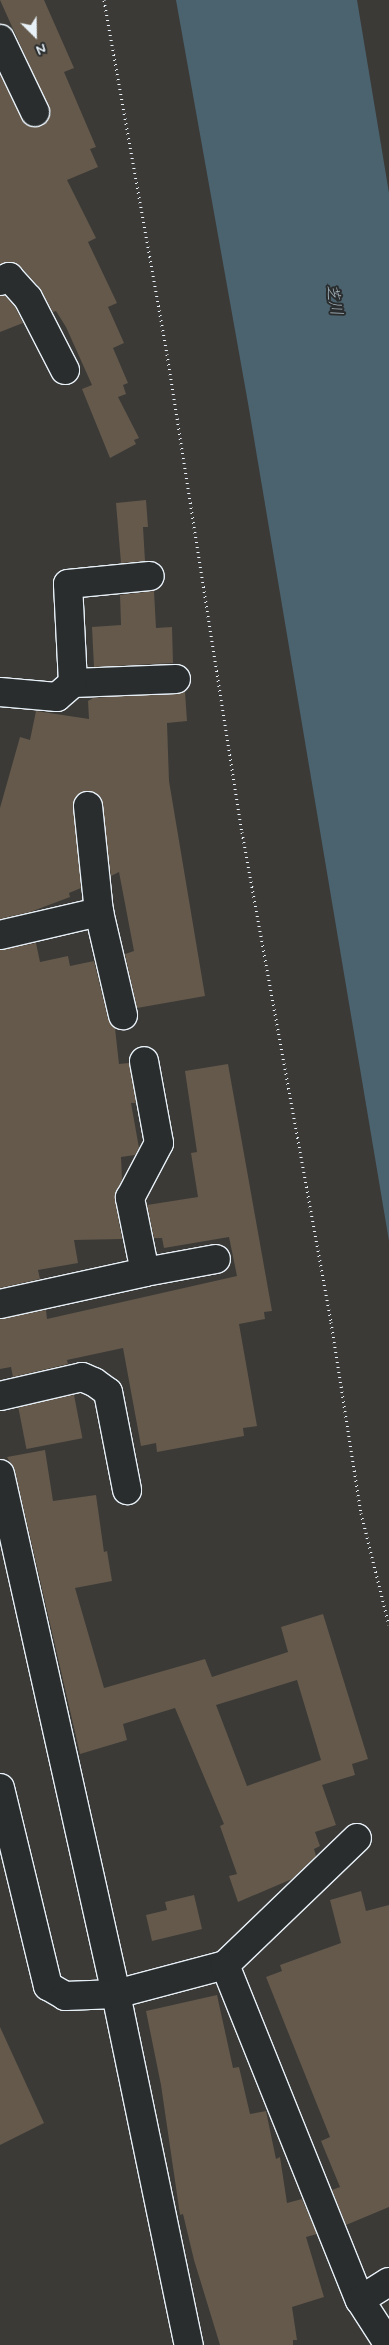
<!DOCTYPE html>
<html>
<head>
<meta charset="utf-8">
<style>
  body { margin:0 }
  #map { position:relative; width:389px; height:2345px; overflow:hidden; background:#3b3a37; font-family:Mynerve,"Klee One",sans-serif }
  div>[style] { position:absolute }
  .water>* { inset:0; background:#4b636f }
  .building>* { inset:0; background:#64594b; transform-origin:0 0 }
  .path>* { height:3px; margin-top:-1.5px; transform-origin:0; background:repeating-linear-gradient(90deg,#e8f1f8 0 1px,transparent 0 5px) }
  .roads { filter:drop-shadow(1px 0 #e8f1f8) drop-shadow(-1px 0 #e8f1f8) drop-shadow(0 1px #e8f1f8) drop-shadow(0 -1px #e8f1f8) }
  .minor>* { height:28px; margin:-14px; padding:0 14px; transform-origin:14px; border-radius:14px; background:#2a2d2e }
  span { translate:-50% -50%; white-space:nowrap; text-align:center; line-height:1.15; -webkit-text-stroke:4px #2a2d2e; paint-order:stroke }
  .water-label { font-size:16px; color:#a9b8c1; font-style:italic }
  .north { position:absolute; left:10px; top:10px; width:50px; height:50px; -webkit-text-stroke:4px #2a2d2e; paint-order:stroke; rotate:157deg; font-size:14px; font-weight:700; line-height:20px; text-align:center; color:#e8f1f8 }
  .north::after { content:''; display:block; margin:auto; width:18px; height:22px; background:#e8f1f8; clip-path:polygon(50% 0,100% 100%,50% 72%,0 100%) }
</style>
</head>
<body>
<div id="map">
  <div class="water">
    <i style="clip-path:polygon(176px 0,357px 0,389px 193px,389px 1241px,248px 403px)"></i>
  </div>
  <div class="building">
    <i style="clip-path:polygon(0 0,44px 0,74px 68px,64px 72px,96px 147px,90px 149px,98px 167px,67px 180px,96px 238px,88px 242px,117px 303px,108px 307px,124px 343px,113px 348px,128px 383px,123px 385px,126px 394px,118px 397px,139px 438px,134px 440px,136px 444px,110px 458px,82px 389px,92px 385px,66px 327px,56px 311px,53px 312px,40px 288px,21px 267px,12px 262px,0 264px,0 75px,26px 125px,42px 126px,51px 113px)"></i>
    <i style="clip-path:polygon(0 296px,5px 296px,15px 307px,23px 323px,0 332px)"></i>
    <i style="clip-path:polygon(146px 500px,148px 527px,143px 527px,145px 561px,121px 563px,116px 503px)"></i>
    <i style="clip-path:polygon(154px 591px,156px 628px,172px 627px,173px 663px,94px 667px,92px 627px,121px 625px,120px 595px)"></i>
    <i style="clip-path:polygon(185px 692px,187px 721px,167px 723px,169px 781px,205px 996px,137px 1008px,125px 954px,134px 951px,119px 872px,111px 876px,101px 797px,86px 791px,74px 800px,81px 888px,69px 893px,70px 897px,30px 912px,0 919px,0 808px,20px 737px,30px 740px,36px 711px,89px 719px,88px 701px,93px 698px)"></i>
    <i style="clip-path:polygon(36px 943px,40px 962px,68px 956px,70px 966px,94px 961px,108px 1019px,115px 1028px,119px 1064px,129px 1063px,136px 1103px,131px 1103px,139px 1148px,135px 1155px,121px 1157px,122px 1179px,115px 1200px,122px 1239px,74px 1240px,78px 1263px,38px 1270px,40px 1279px,0 1288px,0 950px)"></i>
    <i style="clip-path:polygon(228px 1064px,272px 1311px,264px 1312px,265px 1319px,239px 1324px,257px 1426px,243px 1428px,244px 1436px,157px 1452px,156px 1443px,141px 1446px,123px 1348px,67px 1360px,68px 1364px,13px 1377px,11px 1367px,0 1369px,0 1319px,46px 1310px,47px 1319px,237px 1276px,229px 1237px,164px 1248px,162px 1238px,154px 1238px,147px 1205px,198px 1197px,191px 1153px,197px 1152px,185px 1071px)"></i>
    <i style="left:74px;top:1395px;width:44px;height:57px;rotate:79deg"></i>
    <i style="clip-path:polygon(evenodd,45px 1450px,53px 1501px,96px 1495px,104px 1552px,107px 1551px,112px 1581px,75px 1588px,104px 1688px,205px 1659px,212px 1677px,288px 1652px,281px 1627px,323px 1614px,368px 1759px,352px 1764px,355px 1775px,322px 1785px,336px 1825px,315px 1832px,320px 1846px,314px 1849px,316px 1856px,292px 1879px,238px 1902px,229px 1876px,237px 1874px,220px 1826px,224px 1824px,175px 1708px,123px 1724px,127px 1740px,80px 1754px,15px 1471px,7px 1457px,45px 1450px,297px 1680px,321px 1760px,247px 1786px,216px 1705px,297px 1680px)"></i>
    <i style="clip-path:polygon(361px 1891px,366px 1911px,389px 1905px,389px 2207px,346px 2225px,332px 2190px,340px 2187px,321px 2141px,330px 2137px,266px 1977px,282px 1971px,280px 1965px,341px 1943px,330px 1900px)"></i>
    <i style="clip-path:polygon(194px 1895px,202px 1929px,152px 1941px,146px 1915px,167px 1910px,165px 1902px)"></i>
    <i style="clip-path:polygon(217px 1995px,233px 2068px,239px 2067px,250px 2114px,266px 2111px,276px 2159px,280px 2157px,287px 2203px,302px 2199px,317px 2234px,306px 2237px,324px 2297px,292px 2307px,297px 2340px,293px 2340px,293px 2345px,220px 2345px,194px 2260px,183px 2214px,180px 2215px,161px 2085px,146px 2011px)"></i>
    <i style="clip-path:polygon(0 2027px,44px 2123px,0 2145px)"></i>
  </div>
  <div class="path">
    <i style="left:104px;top:0;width:360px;rotate:79.9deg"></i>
    <i style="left:167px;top:354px;width:484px;rotate:81.1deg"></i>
    <i style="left:242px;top:832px;width:498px;rotate:79.7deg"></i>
    <i style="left:331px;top:1322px;width:193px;rotate:81.1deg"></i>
    <i style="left:361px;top:1513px;width:115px;rotate:76deg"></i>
  </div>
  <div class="roads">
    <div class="minor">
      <i style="left:0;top:39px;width:81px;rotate:64.4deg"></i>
      <i style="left:0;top:281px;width:10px;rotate:-24deg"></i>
      <i style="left:9px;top:277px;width:28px;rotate:48deg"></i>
      <i style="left:28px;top:298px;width:81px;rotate:62.8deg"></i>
      <i style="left:73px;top:683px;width:103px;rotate:-2.2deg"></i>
      <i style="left:0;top:692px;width:57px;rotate:5deg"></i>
      <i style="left:57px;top:697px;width:21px;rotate:-41deg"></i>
      <i style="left:73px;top:683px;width:99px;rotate:-92.9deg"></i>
      <i style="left:68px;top:584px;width:82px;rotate:-5.6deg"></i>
      <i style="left:88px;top:806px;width:107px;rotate:84.1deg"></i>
      <i style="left:0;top:935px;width:102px;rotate:-13.1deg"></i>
      <i style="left:99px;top:912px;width:106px;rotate:76.9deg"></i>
      <i style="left:145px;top:1272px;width:72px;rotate:-10.4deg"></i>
      <i style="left:0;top:1304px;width:148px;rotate:-12.4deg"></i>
      <i style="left:145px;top:1272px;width:76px;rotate:-101.5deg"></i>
      <i style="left:130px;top:1198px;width:62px;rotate:-62.2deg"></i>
      <i style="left:159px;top:1143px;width:83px;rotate:-100.4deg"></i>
      <i style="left:0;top:1396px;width:84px;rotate:-13deg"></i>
      <i style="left:82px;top:1377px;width:13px;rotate:23deg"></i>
      <i style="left:94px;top:1382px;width:17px;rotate:36deg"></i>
      <i style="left:108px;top:1392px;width:100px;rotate:79deg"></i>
      <i style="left:0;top:1474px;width:533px;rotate:77.42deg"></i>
      <i style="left:116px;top:1994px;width:359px;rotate:78.3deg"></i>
      <i style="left:0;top:1788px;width:204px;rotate:76.4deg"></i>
      <i style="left:48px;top:1986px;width:20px;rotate:30deg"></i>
      <i style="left:65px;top:1996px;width:51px;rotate:-2.2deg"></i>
      <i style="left:116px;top:1994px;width:113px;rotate:-14.9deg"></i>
      <i style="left:225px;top:1965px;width:183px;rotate:-43.9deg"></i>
      <i style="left:225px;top:1965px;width:361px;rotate:68.1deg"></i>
      <i style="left:360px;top:2300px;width:54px;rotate:57.2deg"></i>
      <i style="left:360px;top:2300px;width:34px;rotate:-32deg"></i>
    </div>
  </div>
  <div class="water-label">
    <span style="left:333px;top:300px;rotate:79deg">芝川</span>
  </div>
  <div class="north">N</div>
</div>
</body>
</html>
